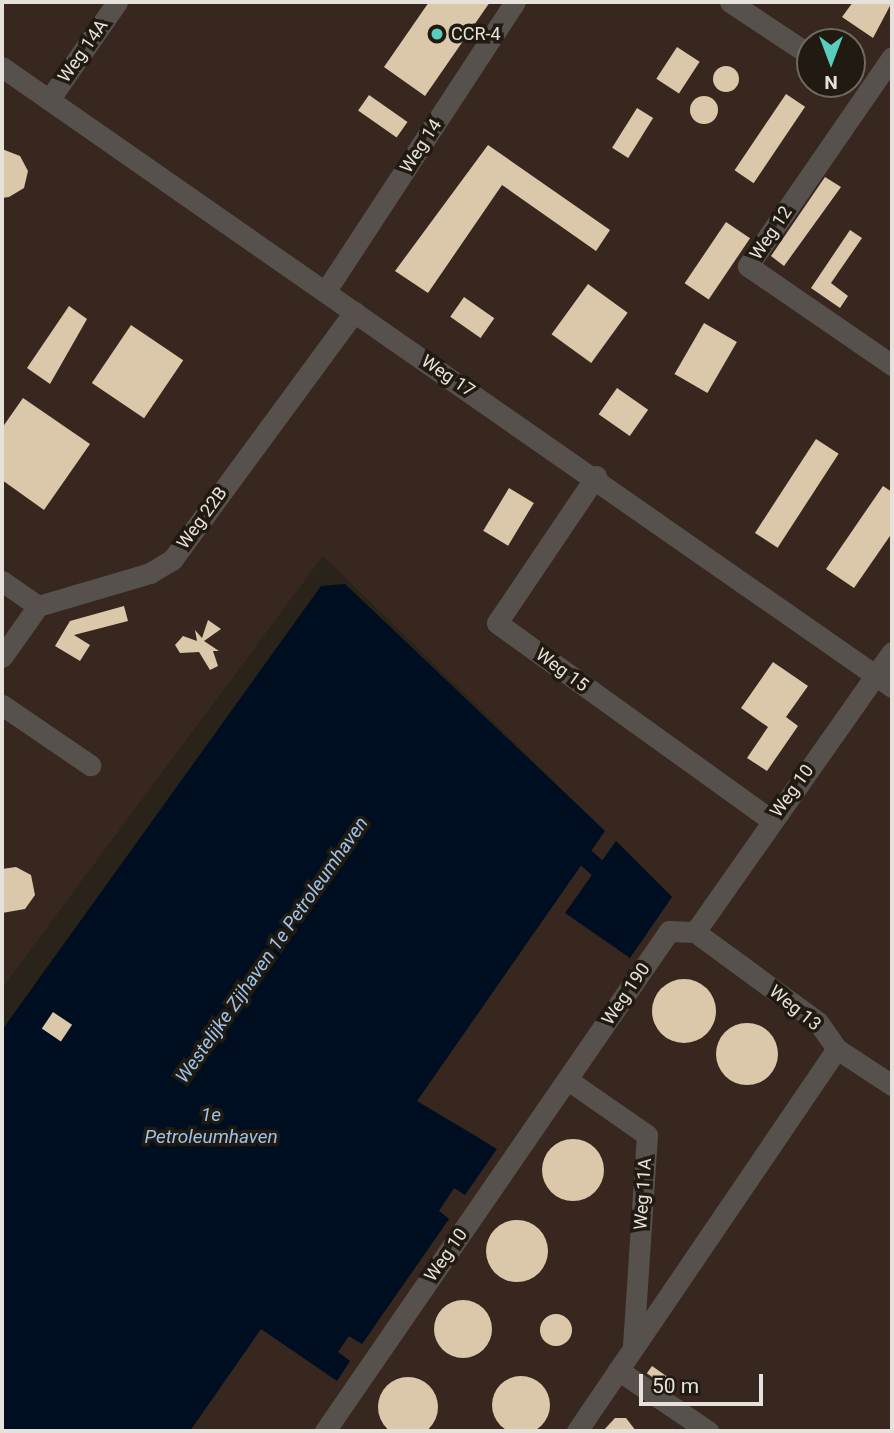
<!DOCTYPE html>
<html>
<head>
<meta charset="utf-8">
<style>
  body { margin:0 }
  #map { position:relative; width:894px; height:1433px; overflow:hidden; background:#292319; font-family:Roboto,sans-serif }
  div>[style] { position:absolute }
  .industrial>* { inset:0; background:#38271f }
  .water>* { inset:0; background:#000e21 }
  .canal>* { height:18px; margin:-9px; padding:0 9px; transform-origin:9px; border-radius:9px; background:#000e21 }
  .building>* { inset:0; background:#dbc8aa; transform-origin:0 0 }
  .round { border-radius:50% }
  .minor>* { height:21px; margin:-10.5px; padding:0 10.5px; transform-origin:10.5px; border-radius:10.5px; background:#57514e }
  .dots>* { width:19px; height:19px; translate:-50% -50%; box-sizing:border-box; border:4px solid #201a10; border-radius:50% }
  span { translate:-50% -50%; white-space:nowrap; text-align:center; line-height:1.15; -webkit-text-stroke:7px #201a10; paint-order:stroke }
  .poi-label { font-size:18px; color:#e6e2db }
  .left { translate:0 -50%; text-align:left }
  .street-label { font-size:18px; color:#e6e2db }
  .water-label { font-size:19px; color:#9bc3ef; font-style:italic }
  .frame { position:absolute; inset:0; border:4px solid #e6e2db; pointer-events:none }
  .north { position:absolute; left:796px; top:28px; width:70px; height:70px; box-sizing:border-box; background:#201a10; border:2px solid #6f6a61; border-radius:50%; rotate:180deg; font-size:19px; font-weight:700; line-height:28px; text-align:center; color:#e6e2db }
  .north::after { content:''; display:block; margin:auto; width:24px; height:32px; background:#59cebe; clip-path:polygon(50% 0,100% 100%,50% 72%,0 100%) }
  .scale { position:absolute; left:639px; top:1374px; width:124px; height:32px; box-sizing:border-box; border:4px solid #e6e2db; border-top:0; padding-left:9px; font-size:21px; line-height:24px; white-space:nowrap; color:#e6e2db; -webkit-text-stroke:5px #201a10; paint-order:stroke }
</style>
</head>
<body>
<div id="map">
  <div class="industrial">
    <i style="clip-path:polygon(evenodd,2px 2px,892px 2px,892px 1431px,190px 1431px,261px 1328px,337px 1381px,350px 1361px,337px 1352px,349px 1336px,362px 1344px,449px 1219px,438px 1211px,455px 1188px,465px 1195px,480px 1138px,417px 1101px,605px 831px,323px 556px,2px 988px,2px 2px,810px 42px,852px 42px,852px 84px,810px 84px,810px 42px)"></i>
  </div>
  <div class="water">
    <i style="clip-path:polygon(345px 584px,605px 831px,417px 1101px,497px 1149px,465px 1195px,454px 1188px,439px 1211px,449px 1219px,362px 1344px,349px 1336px,338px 1352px,350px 1361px,337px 1381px,261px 1329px,190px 1431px,2px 1431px,2px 1030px,321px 586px)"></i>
    <i style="clip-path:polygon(616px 841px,672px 897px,630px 958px,565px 913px)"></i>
  </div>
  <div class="canal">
    <i style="left:567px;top:853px;width:10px;rotate:-24deg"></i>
    <i style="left:576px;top:849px;width:50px;rotate:41.7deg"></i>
  </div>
  <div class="building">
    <i style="clip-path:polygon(429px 2px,490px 2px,425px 96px,384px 67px)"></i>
    <i style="clip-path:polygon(853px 2px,892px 2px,873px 38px,842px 17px)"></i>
    <i style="left:677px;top:47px;width:27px;height:38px;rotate:33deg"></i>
    <i class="round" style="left:713px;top:66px;width:26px;height:26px"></i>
    <i style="left:786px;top:94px;width:23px;height:92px;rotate:34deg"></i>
    <i style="left:369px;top:95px;width:47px;height:19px;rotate:35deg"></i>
    <i class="round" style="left:690px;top:96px;width:28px;height:28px"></i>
    <i style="left:637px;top:108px;width:19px;height:47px;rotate:32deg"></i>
    <i style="clip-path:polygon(488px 145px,610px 230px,596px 251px,502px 185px,428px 293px,395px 271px)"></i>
    <i style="clip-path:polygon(2px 149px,20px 156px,28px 171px,24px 188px,9px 197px,2px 198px)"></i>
    <i style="clip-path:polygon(825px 177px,841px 187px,784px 266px,771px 256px)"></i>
    <i style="left:726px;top:222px;width:29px;height:74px;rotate:34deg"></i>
    <i style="clip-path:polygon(850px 230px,862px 238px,831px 283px,848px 296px,840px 308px,811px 288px)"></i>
    <i style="left:588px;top:284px;width:49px;height:62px;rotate:36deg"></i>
    <i style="left:464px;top:297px;width:37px;height:24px;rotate:35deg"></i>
    <i style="clip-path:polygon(69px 306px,87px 319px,50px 384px,27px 368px)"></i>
    <i style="left:704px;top:323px;width:38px;height:59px;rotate:30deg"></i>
    <i style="left:131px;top:325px;width:63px;height:70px;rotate:34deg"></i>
    <i style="left:617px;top:388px;width:38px;height:32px;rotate:35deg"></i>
    <i style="clip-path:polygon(23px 398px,90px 444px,44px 510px,2px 480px,2px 428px)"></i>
    <i style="left:816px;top:439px;width:27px;height:112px;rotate:33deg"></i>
    <i style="clip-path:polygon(883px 486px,892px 492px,892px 533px,854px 588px,826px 569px)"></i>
    <i style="left:509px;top:488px;width:29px;height:50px;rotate:31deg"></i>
    <i style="clip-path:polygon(124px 606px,128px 621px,74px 635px,90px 645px,80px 661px,55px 646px,70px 621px)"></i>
    <i style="clip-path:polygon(208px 620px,221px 629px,204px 641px,219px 651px,213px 651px,218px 666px,210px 670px,199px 652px,180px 653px,175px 645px,183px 636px,197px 641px,195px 630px,202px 638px)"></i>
    <i style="clip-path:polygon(773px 662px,808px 686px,786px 717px,798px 726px,767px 771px,747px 758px,768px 727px,741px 708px)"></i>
    <i style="clip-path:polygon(16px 867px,31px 875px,35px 895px,25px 909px,2px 913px,2px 869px)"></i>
    <i class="round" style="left:652px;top:979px;width:64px;height:64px"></i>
    <i style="left:53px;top:1012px;width:23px;height:20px;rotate:34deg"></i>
    <i class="round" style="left:716px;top:1023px;width:62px;height:62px"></i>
    <i class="round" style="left:542px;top:1139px;width:62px;height:62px"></i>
    <i class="round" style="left:486px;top:1220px;width:62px;height:62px"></i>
    <i class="round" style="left:434px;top:1300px;width:58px;height:58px"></i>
    <i class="round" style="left:540px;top:1314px;width:32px;height:32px"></i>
    <i style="left:652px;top:1366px;width:28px;height:9px;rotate:35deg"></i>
    <i class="round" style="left:492px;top:1376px;width:58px;height:58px"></i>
    <i class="round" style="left:378px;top:1377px;width:60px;height:60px"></i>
    <i style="clip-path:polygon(615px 1418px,626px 1418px,636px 1431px,603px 1431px)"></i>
  </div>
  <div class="minor">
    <i style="left:730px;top:2px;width:96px;rotate:33.5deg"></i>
    <i style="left:892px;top:57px;width:254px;rotate:124.6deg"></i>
    <i style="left:748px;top:266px;width:175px;rotate:34.5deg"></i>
    <i style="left:2px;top:67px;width:1085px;rotate:34.86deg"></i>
    <i style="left:49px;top:100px;width:119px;rotate:-55.2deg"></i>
    <i style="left:327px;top:289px;width:343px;rotate:-56.8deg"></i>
    <i style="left:596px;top:476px;width:177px;rotate:124deg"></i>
    <i style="left:497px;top:623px;width:337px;rotate:35.7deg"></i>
    <i style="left:2px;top:581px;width:44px;rotate:34.8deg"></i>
    <i style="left:2px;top:657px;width:62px;rotate:-54.8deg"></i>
    <i style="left:38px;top:606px;width:117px;rotate:-16.4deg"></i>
    <i style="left:150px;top:573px;width:26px;rotate:-31deg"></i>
    <i style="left:172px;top:560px;width:308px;rotate:-53.7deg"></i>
    <i style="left:2px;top:705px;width:107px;rotate:34.3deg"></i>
    <i style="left:695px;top:932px;width:342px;rotate:-54.9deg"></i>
    <i style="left:695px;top:932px;width:152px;rotate:36.2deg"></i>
    <i style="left:818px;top:1022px;width:33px;rotate:55deg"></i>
    <i style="left:837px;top:1049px;width:66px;rotate:33.2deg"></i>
    <i style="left:568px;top:1080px;width:96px;rotate:34.8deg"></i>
    <i style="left:647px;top:1135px;width:212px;rotate:93.8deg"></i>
    <i style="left:618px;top:1370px;width:109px;rotate:34.1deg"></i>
    <i style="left:325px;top:1431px;width:607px;rotate:-55.47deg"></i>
    <i style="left:669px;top:931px;width:26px;rotate:2deg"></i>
    <i style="left:577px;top:1431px;width:462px;rotate:-55.8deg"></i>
  </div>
  <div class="dots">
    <i style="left:437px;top:34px;background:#59cebe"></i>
  </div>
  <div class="poi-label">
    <span class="left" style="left:451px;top:34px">CCR-4</span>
  </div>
  <div class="street-label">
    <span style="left:83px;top:51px;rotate:-55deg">Weg 14A</span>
    <span style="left:421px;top:146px;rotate:-57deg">Weg 14</span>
    <span style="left:771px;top:233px;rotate:-56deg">Weg 12</span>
    <span style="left:448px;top:376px;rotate:34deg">Weg 17</span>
    <span style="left:202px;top:518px;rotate:-54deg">Weg 22B</span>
    <span style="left:562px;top:670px;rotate:36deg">Weg 15</span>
    <span style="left:792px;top:791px;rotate:-54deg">Weg 10</span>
    <span style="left:626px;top:994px;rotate:-56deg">Weg 190</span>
    <span style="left:795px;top:1008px;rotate:39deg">Weg 13</span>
    <span style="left:643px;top:1194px;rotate:-86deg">Weg 11A</span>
    <span style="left:446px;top:1255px;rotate:-55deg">Weg 10</span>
  </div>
  <div class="water-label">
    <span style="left:272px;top:950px;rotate:-55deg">Westelijke Zijhaven 1e Petroleumhaven</span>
    <span style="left:211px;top:1126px">1e<br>Petroleumhaven</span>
  </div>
  <div class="frame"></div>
  <div class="north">N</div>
  <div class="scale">50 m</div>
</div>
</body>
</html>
